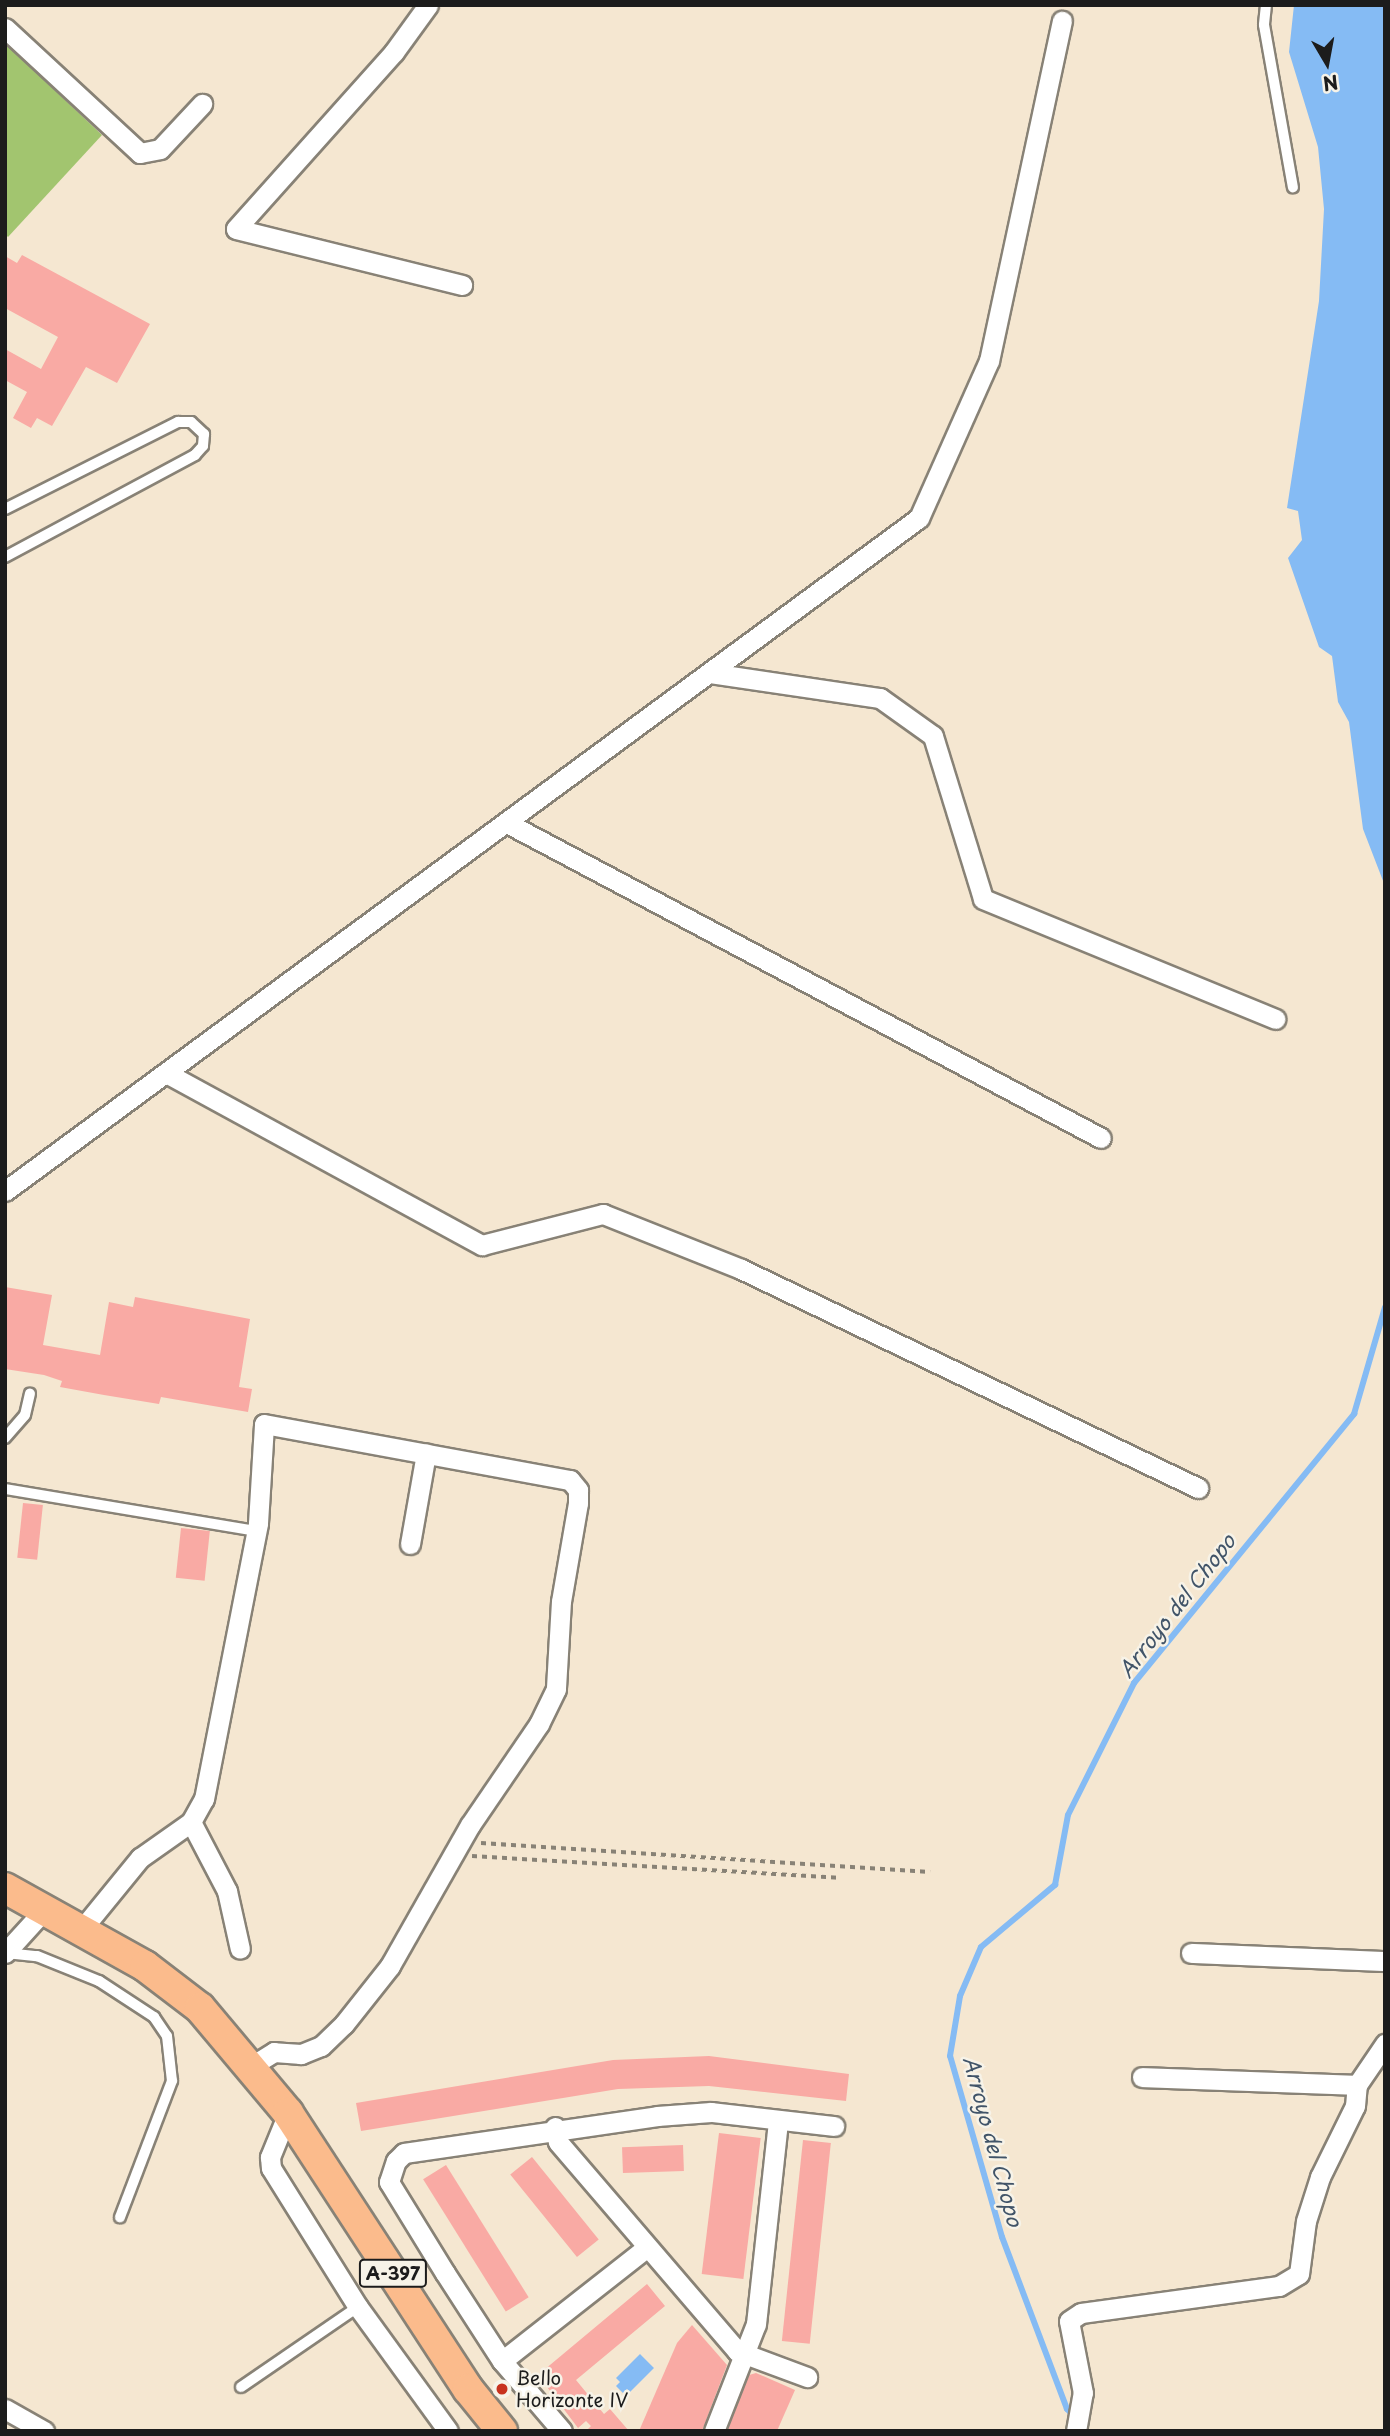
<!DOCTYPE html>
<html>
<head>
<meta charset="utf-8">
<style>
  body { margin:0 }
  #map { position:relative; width:1390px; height:2436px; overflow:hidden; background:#f5e7d1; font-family:"Playpen Sans",sans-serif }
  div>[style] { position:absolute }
  .green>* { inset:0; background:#a2c56f }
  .water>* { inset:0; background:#85bbf4 }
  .stream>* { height:6px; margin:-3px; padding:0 3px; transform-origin:3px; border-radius:3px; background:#85bbf4 }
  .building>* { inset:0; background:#f9aaa4; transform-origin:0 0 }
  .path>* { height:3.5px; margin-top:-1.75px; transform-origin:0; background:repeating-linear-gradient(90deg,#888276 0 5px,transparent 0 10px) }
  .roads { filter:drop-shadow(2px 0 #888276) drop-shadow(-2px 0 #888276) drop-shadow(0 2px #888276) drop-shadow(0 -2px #888276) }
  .lane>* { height:10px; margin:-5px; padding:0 5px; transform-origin:5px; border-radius:5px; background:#fff }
  .street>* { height:19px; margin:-9.5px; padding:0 9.5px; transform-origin:9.5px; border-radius:9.5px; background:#fff }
  .primary>* { height:30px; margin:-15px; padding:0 15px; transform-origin:15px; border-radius:15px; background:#fbbb8c }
  .dots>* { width:19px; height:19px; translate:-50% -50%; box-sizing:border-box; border:4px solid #f7f3e8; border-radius:50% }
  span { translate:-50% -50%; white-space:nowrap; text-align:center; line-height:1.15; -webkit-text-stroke:5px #f7f3e8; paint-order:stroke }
  .shield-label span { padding:2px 5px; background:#f7f3e8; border:2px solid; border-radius:5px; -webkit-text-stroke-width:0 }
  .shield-label { font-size:18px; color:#1c1c1c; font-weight:700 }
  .poi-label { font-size:19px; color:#1c1c1c }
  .left { translate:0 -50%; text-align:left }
  .water-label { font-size:21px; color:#415468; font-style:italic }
  .frame { position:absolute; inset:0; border:7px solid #1c1c1c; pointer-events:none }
  .north { position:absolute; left:1292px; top:28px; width:70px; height:70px; -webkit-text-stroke:5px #f7f3e8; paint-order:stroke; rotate:170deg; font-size:19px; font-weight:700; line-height:28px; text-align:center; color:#1c1c1c }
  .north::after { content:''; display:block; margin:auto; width:24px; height:32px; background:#1c1c1c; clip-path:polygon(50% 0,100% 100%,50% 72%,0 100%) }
</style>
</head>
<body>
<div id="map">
  <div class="green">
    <i style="clip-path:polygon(5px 43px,102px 135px,8px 237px,5px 234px)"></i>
  </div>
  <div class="water">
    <i style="clip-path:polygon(1294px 5px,1385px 5px,1385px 886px,1363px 829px,1349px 722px,1338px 702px,1332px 656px,1319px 647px,1288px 558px,1302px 540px,1298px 511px,1287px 508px,1319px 301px,1324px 209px,1318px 147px,1289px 52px)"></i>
    <i style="clip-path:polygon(640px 2354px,654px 2368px,630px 2392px,627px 2389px,623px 2393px,616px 2386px,620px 2382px,616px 2378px)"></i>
  </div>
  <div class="stream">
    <i style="left:1074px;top:2416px;width:10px;rotate:-135deg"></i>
    <i style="left:1067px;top:2409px;width:184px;rotate:-110.7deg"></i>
    <i style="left:1002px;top:2237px;width:188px;rotate:-106deg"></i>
    <i style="left:950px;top:2056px;width:61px;rotate:-80.5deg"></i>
    <i style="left:960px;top:1996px;width:53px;rotate:-66.8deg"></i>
    <i style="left:981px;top:1947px;width:97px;rotate:-40deg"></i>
    <i style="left:1055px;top:1885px;width:71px;rotate:-79.5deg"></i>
    <i style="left:1068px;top:1815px;width:148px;rotate:-63.4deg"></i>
    <i style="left:1134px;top:1683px;width:348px;rotate:-50.7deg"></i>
    <i style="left:1354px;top:1414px;width:111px;rotate:-73.8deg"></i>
  </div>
  <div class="building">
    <i style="clip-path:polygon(22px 255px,150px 324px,117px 383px,86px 367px,52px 426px,37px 418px,31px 428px,13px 418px,27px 392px,5px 380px,5px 349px,41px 369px,58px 337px,5px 308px,5px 256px,17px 263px)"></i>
    <i style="clip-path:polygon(5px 1287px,52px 1295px,43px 1345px,100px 1355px,109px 1302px,133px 1307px,135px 1297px,250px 1319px,239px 1387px,252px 1389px,248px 1412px,161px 1397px,159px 1404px,104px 1395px,60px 1387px,62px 1381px,44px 1375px,5px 1369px)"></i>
    <i style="left:23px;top:1503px;width:20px;height:55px;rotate:6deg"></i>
    <i style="left:181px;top:1528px;width:29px;height:50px;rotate:6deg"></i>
    <i style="clip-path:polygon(709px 2056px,849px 2074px,846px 2101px,709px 2086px,618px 2089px,361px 2131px,356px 2103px,613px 2060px)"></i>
    <i style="left:719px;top:2133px;width:42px;height:142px;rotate:7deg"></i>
    <i style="left:803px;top:2140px;width:28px;height:202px;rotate:6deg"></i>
    <i style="left:683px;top:2145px;width:26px;height:61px;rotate:88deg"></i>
    <i style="left:532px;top:2157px;width:106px;height:28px;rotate:51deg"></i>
    <i style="left:446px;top:2165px;width:156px;height:27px;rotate:58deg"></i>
    <i style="clip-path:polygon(647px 2284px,665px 2306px,576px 2380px,604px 2414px,610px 2409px,629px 2431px,586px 2431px,591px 2426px,586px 2421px,578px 2428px,538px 2375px)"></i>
    <i style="clip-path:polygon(692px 2325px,727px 2365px,702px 2431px,639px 2431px,677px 2343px)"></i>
    <i style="clip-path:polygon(756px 2373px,795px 2390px,777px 2431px,727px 2431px,749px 2375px)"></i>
  </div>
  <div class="path">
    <i style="left:481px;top:1843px;width:450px;rotate:3.7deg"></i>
    <i style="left:472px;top:1856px;width:367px;rotate:3.4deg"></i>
  </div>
  <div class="roads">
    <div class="lane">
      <i style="left:1266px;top:5px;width:20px;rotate:96deg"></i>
      <i style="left:1264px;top:25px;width:165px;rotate:79.9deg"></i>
      <i style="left:5px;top:509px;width:194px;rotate:-26.7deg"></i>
      <i style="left:178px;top:422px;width:13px"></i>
      <i style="left:191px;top:422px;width:18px;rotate:43deg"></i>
      <i style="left:204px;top:434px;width:12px;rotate:95deg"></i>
      <i style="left:203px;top:446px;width:12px;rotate:132deg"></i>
      <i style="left:195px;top:455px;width:216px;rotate:151.8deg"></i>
      <i style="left:5px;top:1438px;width:30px;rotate:-49deg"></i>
      <i style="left:25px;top:1415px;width:22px;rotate:-77deg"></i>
      <i style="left:5px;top:1489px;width:255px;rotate:9.5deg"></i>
      <i style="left:6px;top:1953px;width:31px;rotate:6deg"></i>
      <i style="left:37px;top:1956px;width:67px;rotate:22deg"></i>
      <i style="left:99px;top:1981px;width:66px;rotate:33.2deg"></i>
      <i style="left:154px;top:2017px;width:23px;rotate:56deg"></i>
      <i style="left:167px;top:2036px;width:45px;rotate:83.7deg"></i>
      <i style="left:172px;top:2081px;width:146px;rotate:110.9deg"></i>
      <i style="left:241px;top:2387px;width:142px;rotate:-34.4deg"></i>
    </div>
    <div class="street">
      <i style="left:428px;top:5px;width:58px;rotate:125.9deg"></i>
      <i style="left:394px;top:52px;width:237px;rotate:131.8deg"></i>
      <i style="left:236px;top:229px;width:233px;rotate:13.9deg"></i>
      <i style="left:5px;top:28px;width:184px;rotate:42.8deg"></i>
      <i style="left:140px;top:153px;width:20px;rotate:-11deg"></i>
      <i style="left:160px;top:149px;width:62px;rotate:-47deg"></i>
      <i style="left:710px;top:673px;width:172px;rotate:8.4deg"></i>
      <i style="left:880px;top:698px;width:65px;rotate:35.6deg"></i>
      <i style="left:933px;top:736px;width:170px;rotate:72.9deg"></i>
      <i style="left:983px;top:899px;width:316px;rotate:22.3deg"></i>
      <i style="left:507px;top:823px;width:672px;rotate:27.94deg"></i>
      <i style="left:166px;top:1073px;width:360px;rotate:28.6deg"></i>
      <i style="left:482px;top:1245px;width:125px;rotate:-14.4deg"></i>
      <i style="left:603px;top:1214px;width:149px;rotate:21.7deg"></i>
      <i style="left:741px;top:1269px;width:507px;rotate:25.6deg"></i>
      <i style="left:5px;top:1191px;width:1135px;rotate:-36.37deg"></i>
      <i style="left:919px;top:518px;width:172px;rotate:-66deg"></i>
      <i style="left:989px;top:361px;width:348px;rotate:-77.9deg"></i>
      <i style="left:410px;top:1544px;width:92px;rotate:-80deg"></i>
      <i style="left:191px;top:1822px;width:78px;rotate:62.4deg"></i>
      <i style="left:227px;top:1891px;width:59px;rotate:77.4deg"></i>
      <i style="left:82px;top:1929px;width:92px;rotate:-50.8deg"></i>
      <i style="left:140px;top:1858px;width:62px;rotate:-35.2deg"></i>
      <i style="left:191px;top:1822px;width:26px;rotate:-61deg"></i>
      <i style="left:204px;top:1799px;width:281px;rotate:-78.9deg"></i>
      <i style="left:258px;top:1523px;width:99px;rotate:-86.5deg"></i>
      <i style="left:264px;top:1424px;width:311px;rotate:10.4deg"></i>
      <i style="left:570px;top:1480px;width:13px;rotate:51deg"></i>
      <i style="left:578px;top:1490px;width:13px;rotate:90deg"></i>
      <i style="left:578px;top:1503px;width:99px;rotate:99.8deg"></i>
      <i style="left:561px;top:1601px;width:88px;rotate:93.3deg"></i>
      <i style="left:556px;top:1689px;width:39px;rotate:116deg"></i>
      <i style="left:539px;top:1724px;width:122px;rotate:124.3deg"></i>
      <i style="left:470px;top:1825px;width:162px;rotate:119.6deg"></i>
      <i style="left:390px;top:1966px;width:74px;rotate:128.4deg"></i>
      <i style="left:344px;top:2024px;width:32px;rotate:136deg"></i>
      <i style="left:321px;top:2046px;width:22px;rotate:158deg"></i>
      <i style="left:301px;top:2054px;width:27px;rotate:-176deg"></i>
      <i style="left:274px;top:2052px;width:26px;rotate:148deg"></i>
      <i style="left:5px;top:1953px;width:59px;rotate:-47.7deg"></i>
      <i style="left:1191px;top:1953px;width:194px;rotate:2.4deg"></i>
      <i style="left:1142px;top:2077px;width:215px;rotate:2.1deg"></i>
      <i style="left:288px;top:2113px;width:48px;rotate:112.2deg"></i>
      <i style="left:270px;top:2157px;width:11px;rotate:85deg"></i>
      <i style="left:271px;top:2168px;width:164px;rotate:58deg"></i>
      <i style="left:358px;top:2307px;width:153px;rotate:54deg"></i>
      <i style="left:555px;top:2127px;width:15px;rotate:79deg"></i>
      <i style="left:558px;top:2142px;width:275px;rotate:49.4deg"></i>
      <i style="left:737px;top:2351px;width:75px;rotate:20.4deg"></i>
      <i style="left:502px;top:2361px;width:183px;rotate:-38.1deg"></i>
      <i style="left:5px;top:2409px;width:45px;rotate:29.4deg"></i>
      <i style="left:562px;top:2431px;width:92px;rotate:-130.6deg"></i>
      <i style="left:502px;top:2361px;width:105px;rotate:-122.9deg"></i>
      <i style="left:445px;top:2273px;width:107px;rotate:-121.6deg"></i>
      <i style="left:389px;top:2182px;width:22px;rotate:-72deg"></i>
      <i style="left:396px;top:2161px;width:11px;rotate:-45deg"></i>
      <i style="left:404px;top:2153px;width:256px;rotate:-8.3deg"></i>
      <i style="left:657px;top:2116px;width:54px;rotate:-4.2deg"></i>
      <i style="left:711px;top:2112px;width:124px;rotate:6.5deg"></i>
      <i style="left:714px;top:2431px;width:115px;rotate:-68.6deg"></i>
      <i style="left:756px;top:2324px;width:205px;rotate:-83.8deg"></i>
      <i style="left:1076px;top:2431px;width:39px;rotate:-80deg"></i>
      <i style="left:1083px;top:2393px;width:73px;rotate:-101deg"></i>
      <i style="left:1069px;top:2321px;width:14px;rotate:-34deg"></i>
      <i style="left:1081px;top:2313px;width:200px;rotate:-7.8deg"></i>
      <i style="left:1279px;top:2286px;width:23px;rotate:-31deg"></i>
      <i style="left:1299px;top:2274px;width:53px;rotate:-82.5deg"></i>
      <i style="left:1306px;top:2221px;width:46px;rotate:-72.3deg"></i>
      <i style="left:1320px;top:2177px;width:79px;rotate:-63.8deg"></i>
      <i style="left:1355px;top:2106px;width:21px;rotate:-85deg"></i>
      <i style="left:1357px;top:2085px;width:50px;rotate:-55.7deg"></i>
    </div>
    <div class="primary">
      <i style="left:5px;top:1888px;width:160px;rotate:29.1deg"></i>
      <i style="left:145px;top:1966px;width:69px;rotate:37.4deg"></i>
      <i style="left:200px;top:2008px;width:137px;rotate:50deg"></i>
      <i style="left:288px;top:2113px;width:330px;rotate:56.9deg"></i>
      <i style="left:468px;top:2389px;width:54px;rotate:51deg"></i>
    </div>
  </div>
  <div class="dots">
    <i style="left:502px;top:2389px;background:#c8321e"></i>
  </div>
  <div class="shield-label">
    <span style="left:393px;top:2273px">A-397</span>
  </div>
  <div class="poi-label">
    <span class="left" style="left:516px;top:2389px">Bello<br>Horizonte IV</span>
  </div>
  <div class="water-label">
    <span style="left:1176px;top:1605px;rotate:-52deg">Arroyo del Chopo</span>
    <span style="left:994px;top:2141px;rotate:75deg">Arroyo del Chopo</span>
  </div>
  <div class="frame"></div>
  <div class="north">N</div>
</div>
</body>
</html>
